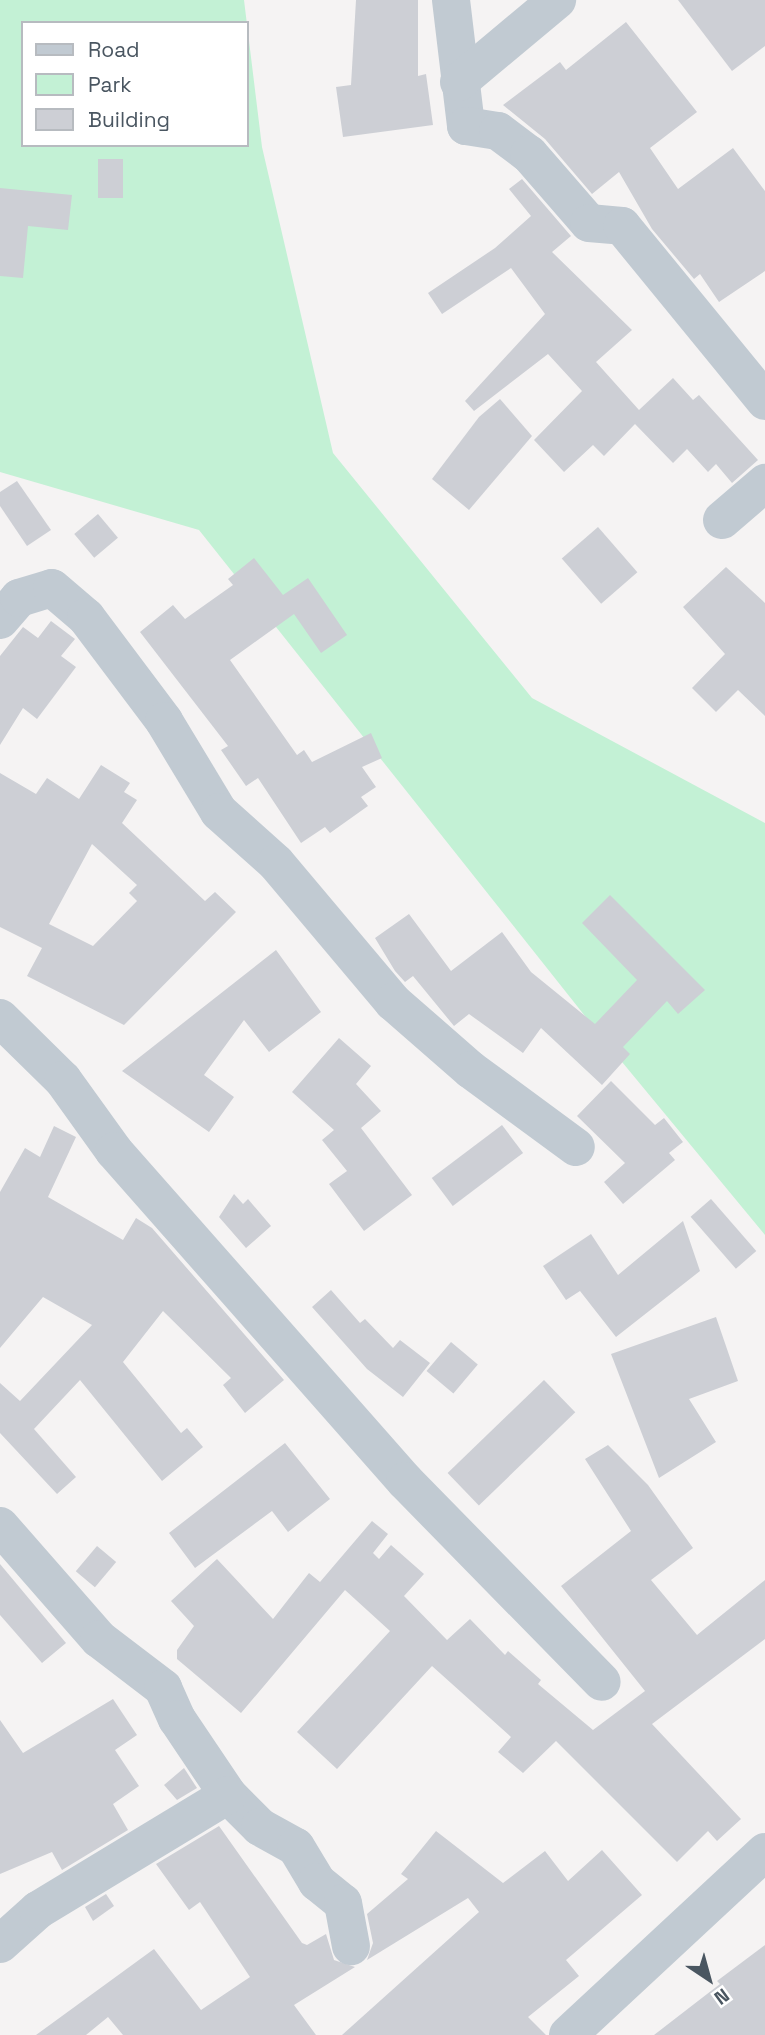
<!DOCTYPE html>
<html>
<head>
<meta charset="utf-8">
<style>
  body { margin:0 }
  #map { position:relative; width:765px; height:2035px; overflow:hidden; background:#f5f3f3; font-family:"Space Grotesk",sans-serif }
  div>[style] { position:absolute }
  .green>* { inset:0; background:#c3f1d5 }
  .building>* { inset:0; background:#cdcfd5; transform-origin:0 0 }
  .minor>* { height:38px; margin:-19px; padding:0 19px; transform-origin:19px; border-radius:19px; background:#c1cad2 }
  span { translate:-50% -50%; white-space:nowrap; text-align:center; line-height:1.15; -webkit-text-stroke:5px #fff; paint-order:stroke }
  .legend { position:absolute; left:21px; top:21px; width:228px; height:126px; box-sizing:border-box; background:#fff; border:2px solid #b7bbc0; margin:0; padding:9px 12px; list-style:none; font-size:21px; color:#4a5661 }
  .legend li { display:flex; align-items:center; gap:14px; height:35px }
  .legend b { width:35px; border:2px solid #b7bbc0 }
  .north { position:absolute; left:674px; top:1944px; width:70px; height:70px; -webkit-text-stroke:5px #fff; paint-order:stroke; rotate:144deg; font-size:19px; font-weight:700; line-height:28px; text-align:center; color:#4a5661 }
  .north::after { content:''; display:block; margin:auto; width:24px; height:32px; background:#4a5661; clip-path:polygon(50% 0,100% 100%,50% 72%,0 100%) }
</style>
</head>
<body>
<div id="map">
  <div class="green">
    <i style="clip-path:polygon(evenodd,0 0,244px 0,262px 147px,333px 453px,532px 698px,765px 823px,765px 1235px,608px 1045px,199px 530px,0 472px,0 0,23px 23px,247px 23px,247px 145px,23px 145px,23px 23px)"></i>
  </div>
  <div class="building">
    <i style="clip-path:polygon(356px 0,418px 0,418px 76px,426px 74px,433px 125px,343px 137px,336px 87px,351px 85px)"></i>
    <i style="clip-path:polygon(678px 0,765px 0,765px 46px,732px 71px)"></i>
    <i style="clip-path:polygon(626px 22px,697px 112px,650px 148px,678px 189px,733px 148px,765px 191px,765px 271px,719px 302px,700px 274px,694px 279px,652px 229px,619px 172px,592px 194px,545px 139px,503px 105px,560px 62px,566px 70px)"></i>
    <i style="left:98px;top:159px;width:25px;height:39px"></i>
    <i style="clip-path:polygon(522px 179px,571px 236px,552px 252px,632px 330px,596px 362px,639px 410px,673px 378px,693px 400px,699px 395px,758px 460px,732px 483px,716px 464px,708px 472px,687px 449px,673px 463px,635px 424px,604px 456px,593px 445px,564px 472px,534px 440px,582px 391px,548px 354px,474px 411px,465px 401px,545px 314px,511px 268px,442px 314px,428px 293px,495px 248px,531px 216px,509px 189px)"></i>
    <i style="clip-path:polygon(0 188px,72px 195px,68px 230px,28px 226px,23px 278px,0 276px)"></i>
    <i style="clip-path:polygon(500px 399px,532px 436px,469px 510px,432px 479px,479px 417px)"></i>
    <i style="clip-path:polygon(17px 481px,51px 530px,27px 546px,0 506px,0 492px)"></i>
    <i style="left:98px;top:514px;width:31px;height:31px;rotate:50deg"></i>
    <i style="left:598px;top:527px;width:60px;height:48px;rotate:49deg"></i>
    <i style="clip-path:polygon(254px 558px,283px 595px,308px 578px,347px 635px,321px 653px,294px 614px,230px 660px,297px 755px,304px 750px,312px 762px,371px 733px,382px 758px,362px 767px,376px 787px,361px 797px,368px 806px,330px 833px,325px 827px,301px 843px,258px 778px,246px 786px,221px 750px,228px 746px,140px 632px,173px 605px,185px 619px,233px 585px,228px 579px)"></i>
    <i style="clip-path:polygon(726px 567px,765px 603px,765px 716px,738px 690px,716px 712px,692px 688px,725px 654px,683px 607px)"></i>
    <i style="clip-path:polygon(51px 621px,75px 639px,61px 656px,76px 667px,37px 719px,23px 708px,0 745px,0 656px,23px 627px,38px 638px)"></i>
    <i style="clip-path:polygon(evenodd,101px 765px,130px 783px,124px 792px,137px 800px,122px 823px,205px 901px,215px 892px,236px 912px,124px 1025px,27px 976px,42px 948px,0 927px,0 773px,36px 794px,47px 778px,79px 799px,101px 765px,92px 844px,137px 885px,129px 893px,137px 901px,93px 946px,49px 924px,92px 844px)"></i>
    <i style="clip-path:polygon(610px 895px,705px 990px,678px 1014px,667px 1001px,623px 1047px,630px 1054px,602px 1085px,541px 1028px,523px 1053px,469px 1014px,454px 1026px,413px 976px,405px 982px,395px 971px,375px 938px,409px 914px,451px 971px,502px 932px,531px 972px,595px 1024px,637px 980px,582px 923px)"></i>
    <i style="clip-path:polygon(276px 950px,321px 1012px,269px 1052px,244px 1020px,204px 1075px,234px 1097px,209px 1132px,122px 1071px)"></i>
    <i style="clip-path:polygon(339px 1038px,371px 1066px,356px 1084px,381px 1111px,361px 1128px,412px 1195px,364px 1231px,329px 1184px,347px 1171px,322px 1140px,334px 1130px,292px 1092px)"></i>
    <i style="clip-path:polygon(611px 1081px,655px 1125px,664px 1118px,683px 1142px,669px 1153px,675px 1160px,623px 1204px,604px 1182px,625px 1163px,577px 1116px)"></i>
    <i style="left:502px;top:1125px;width:35px;height:88px;rotate:53deg"></i>
    <i style="clip-path:polygon(54px 1126px,76px 1137px,48px 1197px,123px 1240px,136px 1218px,152px 1228px,284px 1380px,245px 1413px,223px 1385px,231px 1378px,163px 1311px,123px 1362px,181px 1433px,187px 1428px,203px 1447px,162px 1481px,80px 1380px,34px 1429px,76px 1477px,57px 1494px,0 1433px,0 1383px,20px 1401px,92px 1325px,43px 1297px,0 1348px,0 1192px,25px 1148px,40px 1157px)"></i>
    <i style="clip-path:polygon(234px 1194px,243px 1204px,248px 1199px,271px 1226px,246px 1248px,219px 1217px)"></i>
    <i style="left:711px;top:1199px;width:69px;height:27px;rotate:49deg"></i>
    <i style="clip-path:polygon(683px 1221px,700px 1271px,616px 1337px,580px 1291px,566px 1300px,543px 1266px,591px 1234px,618px 1275px)"></i>
    <i style="clip-path:polygon(331px 1290px,360px 1323px,365px 1319px,393px 1348px,400px 1340px,430px 1363px,403px 1397px,367px 1369px,312px 1307px)"></i>
    <i style="clip-path:polygon(716px 1317px,738px 1381px,689px 1399px,716px 1442px,659px 1478px,611px 1354px)"></i>
    <i style="left:451px;top:1342px;width:35px;height:38px;rotate:40deg"></i>
    <i style="left:544px;top:1380px;width:45px;height:134px;rotate:46deg"></i>
    <i style="clip-path:polygon(285px 1443px,330px 1499px,288px 1532px,272px 1511px,195px 1568px,169px 1533px)"></i>
    <i style="clip-path:polygon(608px 1445px,648px 1485px,693px 1548px,651px 1580px,697px 1635px,765px 1580px,765px 1639px,652px 1724px,741px 1819px,717px 1841px,708px 1831px,677px 1862px,556px 1741px,523px 1773px,498px 1752px,511px 1737px,432px 1666px,337px 1769px,297px 1732px,390px 1631px,345px 1590px,241px 1713px,177px 1659px,177px 1650px,194px 1626px,171px 1601px,217px 1559px,273px 1619px,309px 1573px,320px 1582px,372px 1521px,388px 1534px,373px 1553px,379px 1559px,391px 1545px,424px 1574px,404px 1596px,447px 1640px,470px 1619px,505px 1655px,508px 1651px,541px 1680px,538px 1684px,593px 1730px,645px 1691px,561px 1586px,631px 1531px,585px 1459px)"></i>
    <i style="left:97px;top:1546px;width:25px;height:33px;rotate:40deg"></i>
    <i style="clip-path:polygon(0 1564px,66px 1643px,42px 1663px,0 1615px)"></i>
    <i style="clip-path:polygon(113px 1699px,137px 1735px,115px 1750px,139px 1786px,113px 1804px,128px 1830px,62px 1870px,52px 1852px,0 1874px,0 1720px,23px 1753px)"></i>
    <i style="clip-path:polygon(184px 1768px,197px 1788px,177px 1800px,164px 1785px)"></i>
    <i style="clip-path:polygon(219px 1826px,302px 1943px,307px 1945px,326px 1934px,334px 1960px,355px 1967px,294px 2005px,316px 2035px,123px 2035px,108px 2017px,86px 2035px,36px 2035px,154px 1949px,201px 2010px,250px 1977px,200px 1902px,189px 1910px,156px 1864px)"></i>
    <i style="clip-path:polygon(436px 1831px,503px 1883px,545px 1851px,568px 1881px,602px 1850px,642px 1895px,566px 1960px,579px 1976px,528px 2017px,546px 2035px,342px 2035px,479px 1912px,468px 1898px,367px 1960px,373px 1943px,367px 1914px,408px 1879px,401px 1874px)"></i>
    <i style="clip-path:polygon(106px 1894px,114px 1906px,93px 1921px,85px 1907px)"></i>
    <i style="clip-path:polygon(765px 1945px,765px 2035px,654px 2035px,720px 1984px,717px 1981px)"></i>
  </div>
  <div class="minor">
    <i style="left:451px;top:0;width:127px;rotate:83.2deg"></i>
    <i style="left:466px;top:126px;width:32px;rotate:9deg"></i>
    <i style="left:498px;top:131px;width:39px;rotate:37deg"></i>
    <i style="left:529px;top:154px;width:91px;rotate:49deg"></i>
    <i style="left:589px;top:223px;width:33px;rotate:5deg"></i>
    <i style="left:622px;top:226px;width:226px;rotate:50.7deg"></i>
    <i style="left:459px;top:82px;width:128px;rotate:-39.9deg"></i>
    <i style="left:722px;top:520px;width:57px;rotate:-40.7deg"></i>
    <i style="left:0;top:620px;width:29px;rotate:-49deg"></i>
    <i style="left:19px;top:598px;width:34px;rotate:-17deg"></i>
    <i style="left:52px;top:588px;width:45px;rotate:40.5deg"></i>
    <i style="left:86px;top:617px;width:130px;rotate:53.1deg"></i>
    <i style="left:164px;top:721px;width:106px;rotate:58.9deg"></i>
    <i style="left:219px;top:812px;width:76px;rotate:41.8deg"></i>
    <i style="left:276px;top:863px;width:182px;rotate:49.9deg"></i>
    <i style="left:393px;top:1002px;width:103px;rotate:41.1deg"></i>
    <i style="left:471px;top:1070px;width:130px;rotate:36.3deg"></i>
    <i style="left:0;top:1018px;width:88px;rotate:44.5deg"></i>
    <i style="left:63px;top:1080px;width:87px;rotate:54.3deg"></i>
    <i style="left:114px;top:1151px;width:440px;rotate:48.6deg"></i>
    <i style="left:405px;top:1481px;width:281px;rotate:45.6deg"></i>
    <i style="left:0;top:1526px;width:150px;rotate:48.8deg"></i>
    <i style="left:99px;top:1639px;width:81px;rotate:37.4deg"></i>
    <i style="left:163px;top:1688px;width:34px;rotate:66deg"></i>
    <i style="left:177px;top:1719px;width:92px;rotate:56.1deg"></i>
    <i style="left:228px;top:1795px;width:45px;rotate:45deg"></i>
    <i style="left:260px;top:1827px;width:41px;rotate:29.1deg"></i>
    <i style="left:296px;top:1847px;width:41px;rotate:59deg"></i>
    <i style="left:317px;top:1882px;width:33px;rotate:39deg"></i>
    <i style="left:343px;top:1903px;width:44px;rotate:79.5deg"></i>
    <i style="left:0;top:1944px;width:51px;rotate:-41.8deg"></i>
    <i style="left:38px;top:1910px;width:222px;rotate:-31.2deg"></i>
    <i style="left:568px;top:2035px;width:269px;rotate:-42.9deg"></i>
  </div>
  <ul class="legend">
  <li><b style="height:9px;background:#c1cad2"></b>Road</li>
  <li><b style="height:19px;background:#c3f1d5"></b>Park</li>
  <li><b style="height:19px;background:#cdcfd5"></b>Building</li>
  </ul>
  <div class="north">N</div>
</div>
</body>
</html>
